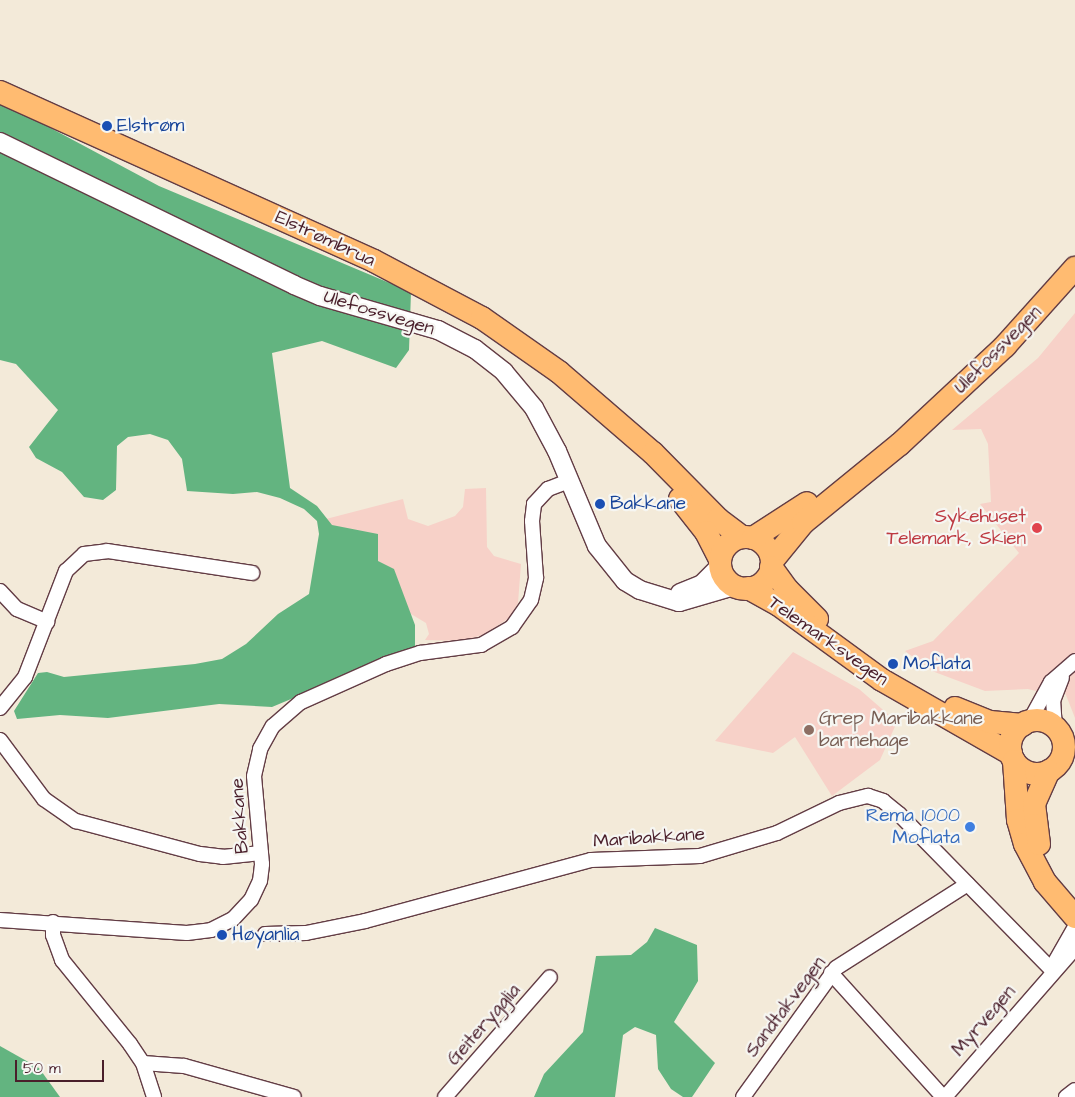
<!DOCTYPE html>
<html>
<head>
<meta charset="utf-8">
<style>
  body { margin:0 }
  #map { position:relative; width:1075px; height:1097px; overflow:hidden; background:#f3ead9; font-family:"Architects Daughter",sans-serif }
  div>[style] { position:absolute }
  .built>* { inset:0; background:#f7d1c8 }
  .forest>* { inset:0; background:#63b480 }
  .roads { filter:drop-shadow(1px 0 #633d45) drop-shadow(-1px 0 #633d45) drop-shadow(0 1px #633d45) drop-shadow(0 -1px #633d45) }
  .minor>* { height:14px; margin:-7px; padding:0 7px; transform-origin:7px; border-radius:7px; background:#fff }
  .tertiary>* { height:18px; margin:-9px; padding:0 9px; transform-origin:9px; border-radius:9px; background:#fff }
  .primary>* { height:22px; margin:-11px; padding:0 11px; transform-origin:11px; border-radius:11px; background:#ffbb71 }
  .primary>.ring { margin:-11px; padding:0; box-sizing:content-box; background:none; border:22px solid #ffbb71; border-radius:50% }
  .trunk>* { height:22px; margin:-11px; padding:0 11px; transform-origin:11px; border-radius:11px; background:#ffbb71 }
  .trunk>.ring { margin:-11px; padding:0; box-sizing:content-box; background:none; border:22px solid #ffbb71; border-radius:50% }
  .dots>* { width:14px; height:14px; translate:-50% -50%; box-sizing:border-box; border:2px solid #f6f6f2; border-radius:50% }
  span { translate:-50% -50%; white-space:nowrap; text-align:center; line-height:1.15; -webkit-text-stroke:4.5px #f6f6f2; paint-order:stroke }
  .transit-label { font-size:19px; color:#164399 }
  .left { translate:0 -50%; text-align:left }
  .street-label { font-size:19px; color:#4a1f2b }
  .health-label { font-size:19px; color:#be3a42 }
  .right { translate:-100% -50%; text-align:right }
  .education-label { font-size:19px; color:#785e54 }
  .shop-label { font-size:19px; color:#366cbe }
  .scale { position:absolute; left:15px; top:1060px; width:89px; height:22px; box-sizing:border-box; border:2px solid #4a1f2b; border-top:0; padding-left:6px; font-size:15px; line-height:18px; white-space:nowrap; color:#4a1f2b; -webkit-text-stroke:4px #f6f6f2; paint-order:stroke }
</style>
</head>
<body>
<div id="map">
  <div class="built">
    <i style="clip-path:polygon(1075px 313px,1075px 718px,1064px 690px,1060px 697px,1028px 689px,985px 691px,932px 671px,905px 651px,933px 641px,1019px 553px,980px 504px,991px 502px,988px 444px,981px 429px,952px 430px,1038px 358px)"></i>
    <i style="clip-path:polygon(486px 488px,487px 547px,494px 556px,521px 564px,518px 603px,509px 618px,485px 634px,463px 641px,425px 640px,429px 634px,426px 623px,396px 605px,326px 519px,403px 499px,408px 519px,428px 526px,455px 516px,463px 507px,465px 489px)"></i>
    <i style="clip-path:polygon(793px 652px,859px 689px,897px 722px,880px 760px,832px 796px,795px 737px,773px 753px,715px 741px)"></i>
  </div>
  <div class="forest">
    <i style="clip-path:polygon(0 101px,159px 186px,411px 292px,409px 350px,396px 368px,322px 341px,272px 353px,290px 488px,317px 506px,332px 525px,378px 534px,378px 561px,394px 569px,415px 625px,415px 647px,272px 707px,219px 704px,108px 718px,60px 715px,17px 719px,14px 711px,38px 673px,47px 672px,64px 677px,195px 664px,222px 659px,246px 644px,278px 614px,309px 594px,319px 534px,317px 521px,304px 509px,280px 498px,257px 492px,233px 494px,187px 491px,182px 459px,168px 440px,150px 434px,128px 437px,117px 446px,116px 490px,103px 500px,84px 497px,62px 472px,36px 458px,29px 447px,58px 410px,16px 364px,0 360px)"></i>
    <i style="clip-path:polygon(655px 928px,697px 945px,698px 981px,674px 1022px,715px 1063px,692px 1097px,683px 1097px,671px 1089px,658px 1069px,656px 1035px,635px 1027px,623px 1035px,615px 1097px,534px 1097px,544px 1074px,583px 1032px,596px 956px,631px 955px,647px 942px)"></i>
    <i style="clip-path:polygon(0 1046px,39px 1068px,60px 1097px,0 1097px)"></i>
  </div>
  <div class="roads">
    <div class="minor">
      <i style="left:0;top:591px;width:25px;rotate:47deg"></i>
      <i style="left:17px;top:609px;width:33px;rotate:23deg"></i>
      <i style="left:0;top:708px;width:40px;rotate:-51deg"></i>
      <i style="left:25px;top:677px;width:114px;rotate:-68.9deg"></i>
      <i style="left:66px;top:571px;width:25px;rotate:-43deg"></i>
      <i style="left:84px;top:554px;width:23px;rotate:-7deg"></i>
      <i style="left:107px;top:551px;width:147px;rotate:8.6deg"></i>
      <i style="left:1029px;top:722px;width:46px;rotate:-61.2deg"></i>
      <i style="left:1051px;top:682px;width:32px;rotate:-41deg"></i>
      <i style="left:1055px;top:728px;width:27px;rotate:-94deg"></i>
      <i style="left:1053px;top:701px;width:25px;rotate:-69deg"></i>
      <i style="left:0;top:740px;width:74px;rotate:53.3deg"></i>
      <i style="left:44px;top:799px;width:39px;rotate:35deg"></i>
      <i style="left:76px;top:821px;width:128px;rotate:14.9deg"></i>
      <i style="left:200px;top:854px;width:23px;rotate:7deg"></i>
      <i style="left:223px;top:857px;width:38px;rotate:-6deg"></i>
      <i style="left:0;top:920px;width:187px;rotate:4deg"></i>
      <i style="left:187px;top:933px;width:24px;rotate:-7deg"></i>
      <i style="left:211px;top:930px;width:25px;rotate:-27deg"></i>
      <i style="left:233px;top:919px;width:26px;rotate:-47deg"></i>
      <i style="left:251px;top:900px;width:21px;rotate:-65deg"></i>
      <i style="left:260px;top:881px;width:17px;rotate:-83deg"></i>
      <i style="left:262px;top:864px;width:88px;rotate:-95.2deg"></i>
      <i style="left:254px;top:776px;width:28px;rotate:-77deg"></i>
      <i style="left:260px;top:749px;width:26px;rotate:-61deg"></i>
      <i style="left:273px;top:726px;width:37px;rotate:-41deg"></i>
      <i style="left:301px;top:702px;width:93px;rotate:-24.1deg"></i>
      <i style="left:386px;top:664px;width:36px;rotate:-18deg"></i>
      <i style="left:420px;top:653px;width:62px;rotate:-7.5deg"></i>
      <i style="left:481px;top:645px;width:36px;rotate:-30deg"></i>
      <i style="left:512px;top:627px;width:33px;rotate:-55deg"></i>
      <i style="left:531px;top:600px;width:23px;rotate:-77deg"></i>
      <i style="left:536px;top:578px;width:57px;rotate:-94deg"></i>
      <i style="left:532px;top:521px;width:17px;rotate:-83deg"></i>
      <i style="left:534px;top:504px;width:21px;rotate:-47deg"></i>
      <i style="left:548px;top:489px;width:22px;rotate:-21deg"></i>
      <i style="left:53px;top:922px;width:13px;rotate:90deg"></i>
      <i style="left:53px;top:935px;width:27px;rotate:70deg"></i>
      <i style="left:62px;top:960px;width:108px;rotate:51deg"></i>
      <i style="left:130px;top:1044px;width:23px;rotate:56deg"></i>
      <i style="left:143px;top:1063px;width:36px;rotate:72deg"></i>
      <i style="left:265px;top:934px;width:41px;rotate:-1.4deg"></i>
      <i style="left:306px;top:933px;width:60px;rotate:-11.5deg"></i>
      <i style="left:365px;top:921px;width:234px;rotate:-15.1deg"></i>
      <i style="left:591px;top:860px;width:109px;rotate:-2.1deg"></i>
      <i style="left:700px;top:856px;width:80px;rotate:-16.6deg"></i>
      <i style="left:777px;top:833px;width:69px;rotate:-25.8deg"></i>
      <i style="left:839px;top:803px;width:30px;rotate:-14deg"></i>
      <i style="left:868px;top:796px;width:16px;rotate:18deg"></i>
      <i style="left:883px;top:801px;width:21px;rotate:39deg"></i>
      <i style="left:899px;top:814px;width:219px;rotate:45.6deg"></i>
      <i style="left:1055px;top:962px;width:40px;rotate:-60.3deg"></i>
      <i style="left:831px;top:973px;width:167px;rotate:47.9deg"></i>
      <i style="left:143px;top:1063px;width:41px;rotate:4.2deg"></i>
      <i style="left:184px;top:1066px;width:114px;rotate:15.7deg"></i>
      <i style="left:445px;top:1097px;width:159px;rotate:-48.8deg"></i>
      <i style="left:743px;top:1097px;width:159px;rotate:-54.2deg"></i>
      <i style="left:836px;top:968px;width:156px;rotate:-32.5deg"></i>
      <i style="left:945px;top:1097px;width:198px;rotate:-48.9deg"></i>
      <i style="left:1066px;top:1097px;width:11px;rotate:-38deg"></i>
    </div>
    <div class="tertiary">
      <i style="left:0;top:142px;width:327px;rotate:25.9deg"></i>
      <i style="left:294px;top:285px;width:28px;rotate:23deg"></i>
      <i style="left:320px;top:296px;width:123px;rotate:16.1deg"></i>
      <i style="left:438px;top:330px;width:42px;rotate:27.2deg"></i>
      <i style="left:475px;top:349px;width:37px;rotate:38deg"></i>
      <i style="left:504px;top:372px;width:47px;rotate:50.2deg"></i>
      <i style="left:534px;top:408px;width:49px;rotate:61.9deg"></i>
      <i style="left:557px;top:451px;width:103px;rotate:67.2deg"></i>
      <i style="left:597px;top:546px;width:45px;rotate:51.3deg"></i>
      <i style="left:625px;top:581px;width:17px;rotate:31deg"></i>
      <i style="left:640px;top:590px;width:41px;rotate:17.1deg"></i>
      <i style="left:679px;top:602px;width:57px;rotate:-16.2deg"></i>
      <i style="left:680px;top:593px;width:24px;rotate:-22deg"></i>
      <i style="left:702px;top:584px;width:25px;rotate:-45deg"></i>
    </div>
    <div class="primary">
      <i style="left:0;top:92px;width:410px;rotate:24.3deg"></i>
      <i style="left:374px;top:261px;width:122px;rotate:27.8deg"></i>
      <i style="left:482px;top:318px;width:94px;rotate:35deg"></i>
      <i style="left:559px;top:372px;width:124px;rotate:40.8deg"></i>
      <i style="left:653px;top:453px;width:93px;rotate:45.4deg"></i>
      <i style="left:718px;top:519px;width:30px;rotate:37deg"></i>
      <i style="left:680px;top:499px;width:42px;rotate:51.8deg"></i>
      <i style="left:706px;top:532px;width:31px;rotate:63deg"></i>
      <i class="ring" style="left:720px;top:537px;width:30px;height:30px"></i>
      <i style="left:753px;top:538px;width:64px;rotate:-32.9deg"></i>
      <i style="left:772px;top:561px;width:49px;rotate:-50.8deg"></i>
      <i style="left:803px;top:523px;width:125px;rotate:-39.2deg"></i>
      <i style="left:900px;top:444px;width:144px;rotate:-43deg"></i>
      <i style="left:1005px;top:346px;width:105px;rotate:-48.1deg"></i>
      <i style="left:771px;top:567px;width:29px;rotate:54deg"></i>
      <i style="left:788px;top:590px;width:41px;rotate:45deg"></i>
      <i style="left:748px;top:588px;width:35px;rotate:29deg"></i>
      <i style="left:779px;top:605px;width:127px;rotate:36.1deg"></i>
      <i style="left:882px;top:680px;width:149px;rotate:29.8deg"></i>
      <i style="left:955px;top:708px;width:38px;rotate:22deg"></i>
      <i style="left:990px;top:722px;width:33px;rotate:5deg"></i>
    </div>
    <div class="trunk">
      <i class="ring" style="left:1010px;top:720px;width:32px;height:32px"></i>
      <i style="left:1014px;top:761px;width:59px;rotate:86.1deg"></i>
      <i style="left:1018px;top:820px;width:25px;rotate:74deg"></i>
      <i style="left:1025px;top:844px;width:43px;rotate:62.2deg"></i>
      <i style="left:1045px;top:882px;width:46px;rotate:49.4deg"></i>
      <i style="left:1039px;top:844px;width:40px;rotate:-97.1deg"></i>
      <i style="left:1034px;top:804px;width:36px;rotate:-66deg"></i>
    </div>
  </div>
  <div class="dots">
    <i style="left:107px;top:126px;background:#1a4fb4"></i>
    <i style="left:600px;top:504px;background:#1a4fb4"></i>
    <i style="left:1037px;top:528px;background:#e0444e"></i>
    <i style="left:893px;top:664px;background:#1a4fb4"></i>
    <i style="left:809px;top:730px;background:#8d6e63"></i>
    <i style="left:970px;top:827px;background:#3f7fe0"></i>
    <i style="left:222px;top:935px;background:#1a4fb4"></i>
  </div>
  <div class="transit-label">
    <span class="left" style="left:117px;top:126px">Elstrøm</span>
    <span class="left" style="left:610px;top:504px">Bakkane</span>
    <span class="left" style="left:903px;top:664px">Moflata</span>
    <span class="left" style="left:232px;top:935px">Høyanlia</span>
  </div>
  <div class="street-label">
    <span style="left:325px;top:239px;rotate:25deg">Elstrømbrua</span>
    <span style="left:379px;top:313px;rotate:17deg">Ulefossvegen</span>
    <span style="left:998px;top:350px;rotate:-45deg">Ulefossvegen</span>
    <span style="left:828px;top:641px;rotate:35deg">Telemarksvegen</span>
    <span style="left:240px;top:816px;rotate:-94deg">Bakkane</span>
    <span style="left:649px;top:838px;rotate:-4deg">Maribakkane</span>
    <span style="left:786px;top:1007px;rotate:-53deg">Sandtakvegen</span>
    <span style="left:984px;top:1021px;rotate:-49deg">Myrvegen</span>
    <span style="left:484px;top:1025px;rotate:-49deg">Geiterygglia</span>
  </div>
  <div class="health-label">
    <span class="right" style="left:1026px;top:528px">Sykehuset<br>Telemark, Skien</span>
  </div>
  <div class="education-label">
    <span class="left" style="left:819px;top:730px">Grep Maribakkane<br>barnehage</span>
  </div>
  <div class="shop-label">
    <span class="right" style="left:960px;top:827px">Rema 1000<br>Moflata</span>
  </div>
  <div class="scale">50 m</div>
</div>
</body>
</html>
